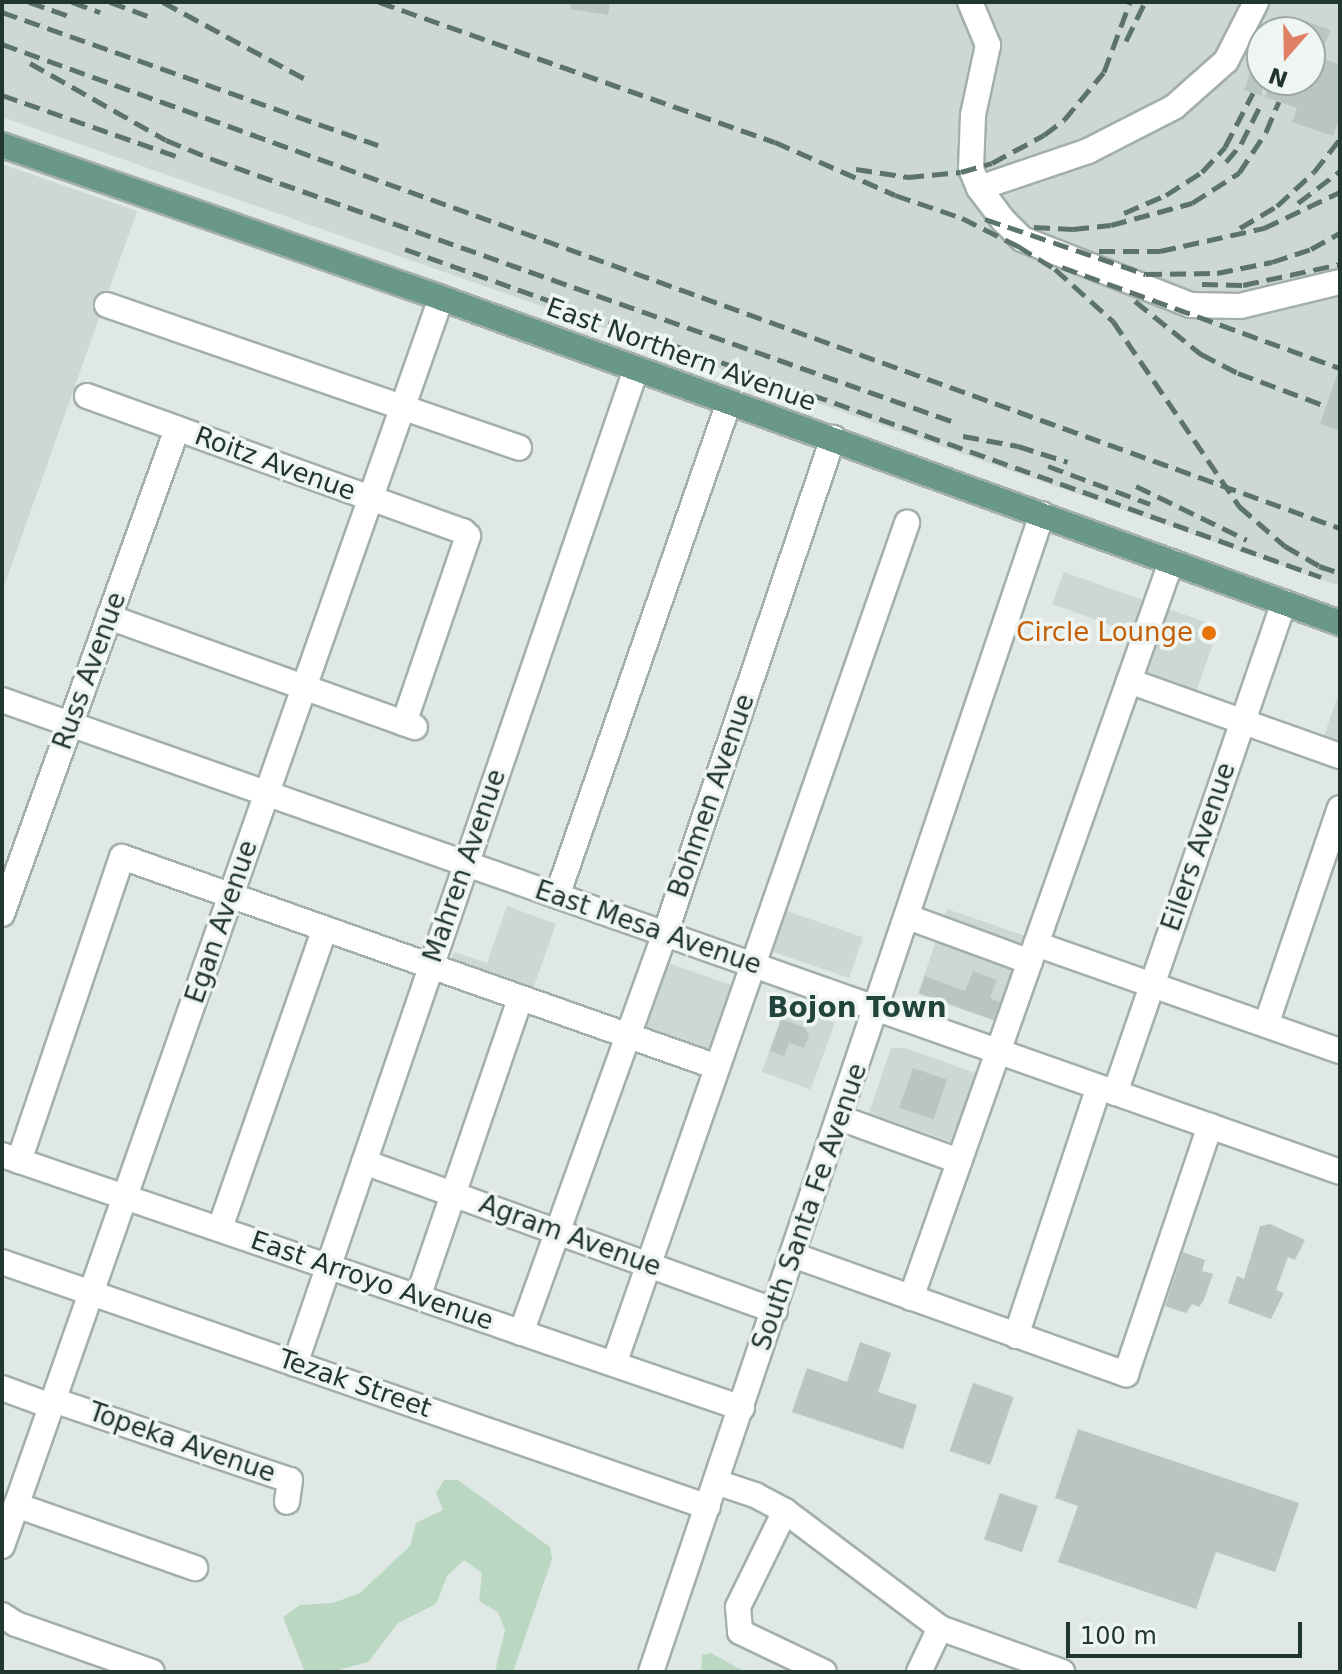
<!DOCTYPE html>
<html>
<head>
<meta charset="utf-8">
<style>
  body { margin:0 }
  #map { position:relative; width:1342px; height:1674px; overflow:hidden; background:#dfe8e4; font-family:"DejaVu Sans",sans-serif }
  div>[style] { position:absolute }
  .built>* { inset:0; background:#cdd8d3; transform-origin:0 0 }
  .green>* { inset:0; background:#bad7c1 }
  .building>* { inset:0; background:#b8c5c0; transform-origin:0 0 }
  .roads { filter:drop-shadow(2px 0 #a3afaa) drop-shadow(-2px 0 #a3afaa) drop-shadow(0 2px #a3afaa) drop-shadow(0 -2px #a3afaa) }
  .minor>* { height:24px; margin:-12px; padding:0 12px; transform-origin:12px; border-radius:12px; background:#fff }
  .major>* { height:24px; margin:-12px; padding:0 12px; transform-origin:12px; border-radius:12px; background:#69988b }
  .rail>* { height:5px; margin-top:-2.5px; transform-origin:0; background:repeating-linear-gradient(90deg,#5c726c 0 16px,transparent 0 24px) }
  .dots>* { width:22px; height:22px; translate:-50% -50%; box-sizing:border-box; border:4px solid #eff5f2; border-radius:50% }
  span { translate:-50% -50%; white-space:nowrap; text-align:center; line-height:1.15; -webkit-text-stroke:7px #eff5f2; paint-order:stroke }
  .street-label { font-size:26px; color:#223630 }
  .food-label { font-size:26px; color:#c56008 }
  .right { translate:-100% -50%; text-align:right }
  .neighbourhood-label { font-size:28px; color:#21453c; font-weight:700 }
  .frame { position:absolute; inset:0; border:4px solid #223630; pointer-events:none }
  .north { position:absolute; left:1246px; top:16px; width:80px; height:80px; box-sizing:border-box; background:#eff5f2; border:2px solid #9da9a4; border-radius:50%; rotate:200deg; font-size:22px; font-weight:700; line-height:32px; text-align:center; color:#223630 }
  .north::after { content:''; display:block; margin:auto; width:28px; height:36px; background:#e08165; clip-path:polygon(50% 0,100% 100%,50% 72%,0 100%) }
  .scale { position:absolute; left:1066px; top:1622px; width:236px; height:36px; box-sizing:border-box; border:4px solid #223630; border-top:0; padding-left:10px; font-size:24px; line-height:28px; white-space:nowrap; color:#223630; -webkit-text-stroke:6px #eff5f2; paint-order:stroke }
</style>
</head>
<body>
<div id="map">
  <div class="built">
    <i style="clip-path:polygon(evenodd,2px 2px,1340px 2px,1340px 586px,2px 117px,2px 2px,1262px 32px,1310px 32px,1310px 80px,1262px 80px,1262px 32px)"></i>
    <i style="clip-path:polygon(2px 164px,137px 211px,2px 592px)"></i>
    <i style="clip-path:polygon(1064px 572px,1219px 627px,1191px 706px,1122px 682px,1138px 635px,1052px 604px)"></i>
    <i style="clip-path:polygon(1340px 690px,1340px 754px,1320px 747px)"></i>
    <i style="clip-path:polygon(507px 906px,556px 924px,529px 1000px,447px 971px,454px 952px,487px 963px)"></i>
    <i style="left:778px;top:908px;width:90px;height:43px;rotate:19deg"></i>
    <i style="left:947px;top:909px;width:93px;height:90px;rotate:19deg"></i>
    <i style="left:665px;top:962px;width:78px;height:81px;rotate:19deg"></i>
    <i style="left:786px;top:1005px;width:52px;height:71px;rotate:20deg"></i>
    <i style="clip-path:polygon(891px 1048px,905px 1048px,981px 1075px,957px 1144px,869px 1113px)"></i>
  </div>
  <div class="green">
    <i style="clip-path:polygon(444px 1480px,458px 1480px,550px 1547px,552px 1559px,513px 1672px,495px 1672px,505px 1630px,498px 1612px,479px 1601px,482px 1573px,464px 1560px,447px 1576px,436px 1604px,398px 1623px,368px 1662px,331px 1672px,305px 1672px,283px 1617px,300px 1605px,333px 1603px,360px 1593px,410px 1546px,416px 1523px,443px 1510px,436px 1493px)"></i>
    <i style="clip-path:polygon(711px 1653px,745px 1672px,701px 1672px,702px 1655px)"></i>
  </div>
  <div class="building">
    <i style="clip-path:polygon(571px 2px,610px 2px,608px 15px,570px 9px)"></i>
    <i style="clip-path:polygon(1293px 17px,1331px 30px,1319px 57px,1340px 65px,1340px 116px,1333px 136px,1292px 122px,1297px 108px,1265px 97px,1271px 80px,1310px 80px,1310px 32px,1288px 32px)"></i>
    <i style="clip-path:polygon(1260px 44px,1262px 45px,1262px 96px,1244px 90px)"></i>
    <i style="clip-path:polygon(1338px 372px,1340px 372px,1340px 431px,1320px 424px)"></i>
    <i style="clip-path:polygon(973px 971px,997px 980px,990px 998px,1000px 1002px,993px 1020px,919px 993px,925px 976px,965px 991px)"></i>
    <i style="clip-path:polygon(781px 1019px,804px 1027px,809px 1035px,804px 1048px,789px 1043px,784px 1056px,770px 1051px)"></i>
    <i style="left:913px;top:1068px;width:36px;height:42px;rotate:19deg"></i>
    <i style="clip-path:polygon(1270px 1224px,1305px 1240px,1295px 1260px,1288px 1257px,1276px 1290px,1284px 1293px,1271px 1319px,1228px 1303px,1237px 1276px,1244px 1279px,1260px 1226px)"></i>
    <i style="clip-path:polygon(1183px 1252px,1205px 1260px,1202px 1271px,1213px 1274px,1204px 1300px,1199px 1307px,1192px 1304px,1186px 1313px,1165px 1306px)"></i>
    <i style="clip-path:polygon(860px 1342px,891px 1353px,878px 1392px,917px 1405px,903px 1449px,792px 1412px,807px 1368px,847px 1382px)"></i>
    <i style="left:973px;top:1383px;width:43px;height:72px;rotate:19deg"></i>
    <i style="clip-path:polygon(1078px 1429px,1299px 1503px,1275px 1572px,1216px 1552px,1196px 1609px,1058px 1562px,1078px 1506px,1055px 1498px)"></i>
    <i style="left:1000px;top:1493px;width:40px;height:49px;rotate:19deg"></i>
  </div>
  <div class="roads">
    <div class="minor">
      <i style="left:970px;top:2px;width:47px;rotate:67.3deg"></i>
      <i style="left:988px;top:45px;width:72px;rotate:102.1deg"></i>
      <i style="left:973px;top:115px;width:54px;rotate:92.1deg"></i>
      <i style="left:971px;top:169px;width:21px;rotate:67deg"></i>
      <i style="left:979px;top:188px;width:40px;rotate:53deg"></i>
      <i style="left:1003px;top:220px;width:27px;rotate:45deg"></i>
      <i style="left:1022px;top:239px;width:180px;rotate:21.4deg"></i>
      <i style="left:1190px;top:305px;width:50px;rotate:1.1deg"></i>
      <i style="left:1240px;top:306px;width:103px;rotate:-13.5deg"></i>
      <i style="left:979px;top:188px;width:115px;rotate:-18.7deg"></i>
      <i style="left:1088px;top:151px;width:97px;rotate:-27.1deg"></i>
      <i style="left:1174px;top:107px;width:69px;rotate:-41.5deg"></i>
      <i style="left:1226px;top:61px;width:66px;rotate:-63deg"></i>
      <i style="left:107px;top:305px;width:436px;rotate:19.1deg"></i>
      <i style="left:87px;top:396px;width:400px;rotate:19.8deg"></i>
      <i style="left:463px;top:531px;width:7px;rotate:45deg"></i>
      <i style="left:468px;top:536px;width:198px;rotate:108.9deg"></i>
      <i style="left:109px;top:617px;width:325px;rotate:19.8deg"></i>
      <i style="left:1129px;top:681px;width:224px;rotate:19.6deg"></i>
      <i style="left:2px;top:700px;width:1419px;rotate:19.43deg"></i>
      <i style="left:557px;top:896px;width:523px;rotate:-70.8deg"></i>
      <i style="left:2px;top:914px;width:516px;rotate:-70.16deg"></i>
      <i style="left:908px;top:917px;width:130px;rotate:20.2deg"></i>
      <i style="left:1036px;top:944px;width:322px;rotate:19.4deg"></i>
      <i style="left:1266px;top:1025px;width:229px;rotate:-71.2deg"></i>
      <i style="left:1115px;top:1093px;width:519px;rotate:-71.01deg"></i>
      <i style="left:840px;top:1118px;width:127px;rotate:19.9deg"></i>
      <i style="left:2px;top:1155px;width:782px;rotate:18.88deg"></i>
      <i style="left:19px;top:1161px;width:321px;rotate:-71.3deg"></i>
      <i style="left:122px;top:857px;width:631px;rotate:19.44deg"></i>
      <i style="left:364px;top:1162px;width:437px;rotate:19.9deg"></i>
      <i style="left:220px;top:1228px;width:317px;rotate:-70.7deg"></i>
      <i style="left:793px;top:1255px;width:354px;rotate:19.7deg"></i>
      <i style="left:1126px;top:1374px;width:262px;rotate:-71.3deg"></i>
      <i style="left:2px;top:1262px;width:747px;rotate:19.14deg"></i>
      <i style="left:418px;top:1297px;width:315px;rotate:-71.1deg"></i>
      <i style="left:911px;top:1298px;width:781px;rotate:-70.54deg"></i>
      <i style="left:521px;top:1333px;width:424px;rotate:-70.2deg"></i>
      <i style="left:665px;top:934px;width:524px;rotate:-71.29deg"></i>
      <i style="left:1016px;top:1336px;width:262px;rotate:-71.6deg"></i>
      <i style="left:295px;top:1364px;width:1052px;rotate:-71.08deg"></i>
      <i style="left:614px;top:1364px;width:891px;rotate:-70.79deg"></i>
      <i style="left:2px;top:1388px;width:52px;rotate:20.2deg"></i>
      <i style="left:53px;top:1400px;width:250px;rotate:18.7deg"></i>
      <i style="left:290px;top:1480px;width:22px;rotate:98deg"></i>
      <i style="left:716px;top:1482px;width:41px;rotate:18.4deg"></i>
      <i style="left:755px;top:1495px;width:34px;rotate:28deg"></i>
      <i style="left:785px;top:1511px;width:194px;rotate:37deg"></i>
      <i style="left:940px;top:1628px;width:130px;rotate:19.8deg"></i>
      <i style="left:16px;top:1505px;width:190px;rotate:19.4deg"></i>
      <i style="left:785px;top:1511px;width:107px;rotate:116.1deg"></i>
      <i style="left:738px;top:1607px;width:25px;rotate:85deg"></i>
      <i style="left:740px;top:1632px;width:93px;rotate:25.5deg"></i>
      <i style="left:2px;top:1546px;width:1323px;rotate:-70.62deg"></i>
      <i style="left:2px;top:1615px;width:17px;rotate:33deg"></i>
      <i style="left:16px;top:1624px;width:144px;rotate:19.4deg"></i>
      <i style="left:651px;top:1672px;width:1222px;rotate:-71.34deg"></i>
      <i style="left:919px;top:1672px;width:49px;rotate:-64.5deg"></i>
    </div>
    <div class="major">
      <i style="left:2px;top:145px;width:465px;rotate:19.2deg"></i>
      <i style="left:441px;top:298px;width:956px;rotate:19.88deg"></i>
    </div>
  </div>
  <div class="rail">
    <i style="left:29px;top:2px;width:42px;rotate:19.3deg"></i>
    <i style="left:72px;top:2px;width:30px;rotate:20deg"></i>
    <i style="left:110px;top:2px;width:40px;rotate:20.2deg"></i>
    <i style="left:163px;top:2px;width:166px;rotate:28.4deg"></i>
    <i style="left:379px;top:2px;width:420px;rotate:19.5deg"></i>
    <i style="left:775px;top:142px;width:131px;rotate:23.8deg"></i>
    <i style="left:895px;top:195px;width:71px;rotate:18.9deg"></i>
    <i style="left:962px;top:218px;width:63px;rotate:26.6deg"></i>
    <i style="left:1018px;top:246px;width:44px;rotate:31.9deg"></i>
    <i style="left:1055px;top:269px;width:78px;rotate:41.9deg"></i>
    <i style="left:1113px;top:321px;width:224px;rotate:55.7deg"></i>
    <i style="left:1239px;top:506px;width:61px;rotate:41deg"></i>
    <i style="left:1285px;top:546px;width:39px;rotate:30deg"></i>
    <i style="left:1319px;top:566px;width:22px;rotate:18deg"></i>
    <i style="left:2px;top:12px;width:399px;rotate:19.5deg"></i>
    <i style="left:1126px;top:41px;width:43px;rotate:-64deg"></i>
    <i style="left:2px;top:44px;width:1423px;rotate:19.89deg"></i>
    <i style="left:30px;top:63px;width:156px;rotate:29.5deg"></i>
    <i style="left:166px;top:140px;width:50px;rotate:22.4deg"></i>
    <i style="left:212px;top:159px;width:790px;rotate:19.51deg"></i>
    <i style="left:2px;top:95px;width:184px;rotate:19.3deg"></i>
    <i style="left:1226px;top:162px;width:23px;rotate:-50deg"></i>
    <i style="left:1241px;top:144px;width:45px;rotate:-63.4deg"></i>
    <i style="left:856px;top:169px;width:53px;rotate:8.7deg"></i>
    <i style="left:908px;top:177px;width:53px;rotate:-5.4deg"></i>
    <i style="left:961px;top:172px;width:32px;rotate:-16deg"></i>
    <i style="left:992px;top:163px;width:59px;rotate:-28.3deg"></i>
    <i style="left:1044px;top:135px;width:25px;rotate:-37deg"></i>
    <i style="left:1064px;top:120px;width:62px;rotate:-50.2deg"></i>
    <i style="left:1104px;top:72px;width:75px;rotate:-69.6deg"></i>
    <i style="left:1298px;top:203px;width:53px;rotate:-37.3deg"></i>
    <i style="left:1124px;top:213px;width:46px;rotate:-23.2deg"></i>
    <i style="left:1166px;top:195px;width:43px;rotate:-32.6deg"></i>
    <i style="left:1202px;top:172px;width:34px;rotate:-47deg"></i>
    <i style="left:1225px;top:147px;width:61px;rotate:-62.6deg"></i>
    <i style="left:985px;top:219px;width:170px;rotate:18.9deg"></i>
    <i style="left:1146px;top:274px;width:71px;rotate:-0.8deg"></i>
    <i style="left:1217px;top:273px;width:56px;rotate:-11.3deg"></i>
    <i style="left:1272px;top:262px;width:41px;rotate:-18.4deg"></i>
    <i style="left:1311px;top:249px;width:33px;rotate:-29deg"></i>
    <i style="left:1034px;top:227px;width:39px;rotate:3deg"></i>
    <i style="left:1073px;top:229px;width:38px;rotate:-6deg"></i>
    <i style="left:1111px;top:225px;width:84px;rotate:-15.2deg"></i>
    <i style="left:1192px;top:203px;width:56px;rotate:-32.6deg"></i>
    <i style="left:1239px;top:173px;width:49px;rotate:-56.6deg"></i>
    <i style="left:1266px;top:132px;width:33px;rotate:-67deg"></i>
    <i style="left:1240px;top:228px;width:43px;rotate:-30.7deg"></i>
    <i style="left:1277px;top:206px;width:50px;rotate:-42.6deg"></i>
    <i style="left:1314px;top:172px;width:42px;rotate:-51.8deg"></i>
    <i style="left:405px;top:249px;width:973px;rotate:19.7deg"></i>
    <i style="left:1099px;top:251px;width:61px"></i>
    <i style="left:1160px;top:251px;width:107px;rotate:-12.5deg"></i>
    <i style="left:1264px;top:228px;width:84px;rotate:-25.3deg"></i>
    <i style="left:1062px;top:267px;width:295px;rotate:20deg"></i>
    <i style="left:1202px;top:284px;width:41px;rotate:1.4deg"></i>
    <i style="left:1243px;top:285px;width:99px;rotate:-12.2deg"></i>
    <i style="left:1135px;top:301px;width:85px;rotate:38.8deg"></i>
    <i style="left:1201px;top:354px;width:42px;rotate:27.2deg"></i>
    <i style="left:1238px;top:373px;width:94px;rotate:20.6deg"></i>
    <i style="left:963px;top:436px;width:56px;rotate:10.3deg"></i>
    <i style="left:1018px;top:446px;width:52px;rotate:17.7deg"></i>
    <i style="left:1048px;top:466px;width:109px;rotate:20.4deg"></i>
    <i style="left:1136px;top:486px;width:123px;rotate:25.9deg"></i>
  </div>
  <div class="dots">
    <i style="left:1209px;top:633px;background:#e8710a"></i>
  </div>
  <div class="street-label">
    <span style="left:681px;top:355px;rotate:20deg">East Northern Avenue</span>
    <span style="left:275px;top:464px;rotate:20deg">Roitz Avenue</span>
    <span style="left:90px;top:671px;rotate:-70deg">Russ Avenue</span>
    <span style="left:712px;top:796px;rotate:-71deg">Bohmen Avenue</span>
    <span style="left:1199px;top:847px;rotate:-71deg">Eilers Avenue</span>
    <span style="left:465px;top:866px;rotate:-71deg">Mahren Avenue</span>
    <span style="left:222px;top:922px;rotate:-71deg">Egan Avenue</span>
    <span style="left:648px;top:928px;rotate:19deg">East Mesa Avenue</span>
    <span style="left:810px;top:1207px;rotate:-71deg">South Santa Fe Avenue</span>
    <span style="left:570px;top:1236px;rotate:20deg">Agram Avenue</span>
    <span style="left:372px;top:1281px;rotate:19deg">East Arroyo Avenue</span>
    <span style="left:355px;top:1384px;rotate:19deg">Tezak Street</span>
    <span style="left:182px;top:1443px;rotate:19deg">Topeka Avenue</span>
  </div>
  <div class="food-label">
    <span class="right" style="left:1193px;top:633px">Circle Lounge</span>
  </div>
  <div class="neighbourhood-label">
    <span style="left:857px;top:1008px">Bojon Town</span>
  </div>
  <div class="frame"></div>
  <div class="north">N</div>
  <div class="scale">100 m</div>
</div>
</body>
</html>
